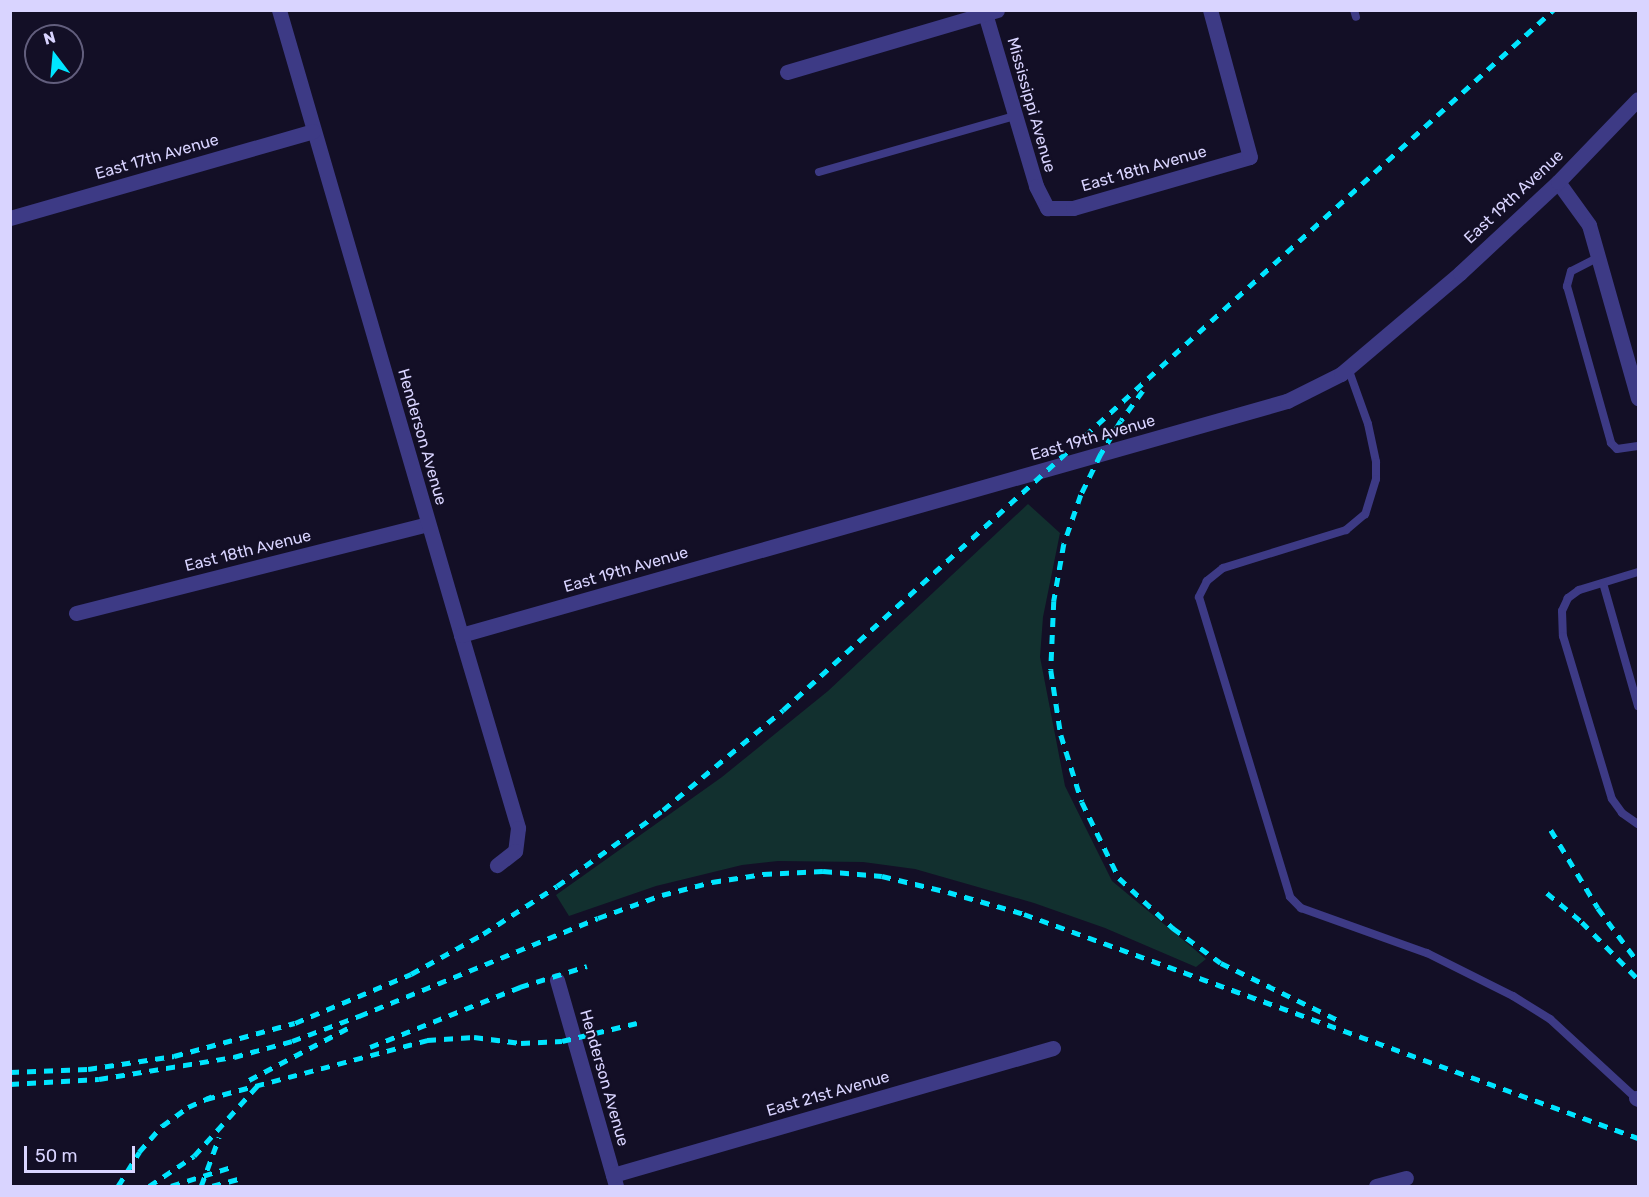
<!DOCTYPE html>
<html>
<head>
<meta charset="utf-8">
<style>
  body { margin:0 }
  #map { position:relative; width:1649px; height:1197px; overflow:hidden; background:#130f26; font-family:Rubik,sans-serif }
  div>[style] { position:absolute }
  .green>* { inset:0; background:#12302f }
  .service>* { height:8px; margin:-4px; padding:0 4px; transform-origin:4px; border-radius:4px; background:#3d3a85 }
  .minor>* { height:15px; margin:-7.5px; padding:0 7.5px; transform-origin:7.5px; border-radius:7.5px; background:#3d3a85 }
  .tertiary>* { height:15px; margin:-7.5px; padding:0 7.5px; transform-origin:7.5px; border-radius:7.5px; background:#3d3a85 }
  .rail>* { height:4.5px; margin-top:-2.25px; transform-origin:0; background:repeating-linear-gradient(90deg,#00e5ff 0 9px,transparent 0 17px) }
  span { translate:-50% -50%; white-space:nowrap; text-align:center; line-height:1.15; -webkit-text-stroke:4.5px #130f26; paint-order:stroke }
  .street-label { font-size:16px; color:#d9d4ff }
  .frame { position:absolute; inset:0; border:12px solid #d9d4ff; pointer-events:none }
  .north { position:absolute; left:24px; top:24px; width:60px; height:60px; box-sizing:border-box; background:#130f26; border:2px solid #625e7d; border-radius:50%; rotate:344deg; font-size:16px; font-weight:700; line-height:24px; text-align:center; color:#d9d4ff }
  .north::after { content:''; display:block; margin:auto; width:21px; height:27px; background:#00e5ff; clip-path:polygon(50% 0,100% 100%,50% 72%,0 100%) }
  .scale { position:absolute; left:24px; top:1146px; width:111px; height:27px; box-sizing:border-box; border:3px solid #d9d4ff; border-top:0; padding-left:8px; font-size:18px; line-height:21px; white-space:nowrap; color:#d9d4ff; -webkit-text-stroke:4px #130f26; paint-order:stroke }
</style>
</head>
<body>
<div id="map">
  <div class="green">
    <i style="clip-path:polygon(1028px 504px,1060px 533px,1043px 617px,1040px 657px,1065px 786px,1112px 881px,1206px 959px,1196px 967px,1105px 928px,1034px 903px,915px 869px,863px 862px,778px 861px,742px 865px,656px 886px,569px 916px,556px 895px,722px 777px,828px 691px)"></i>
  </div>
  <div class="service">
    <i style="left:1354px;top:10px;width:7px;rotate:74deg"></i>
    <i style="left:819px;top:172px;width:203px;rotate:-16deg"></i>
    <i style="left:1599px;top:257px;width:31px;rotate:153deg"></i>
    <i style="left:1571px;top:271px;width:16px;rotate:105deg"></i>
    <i style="left:1567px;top:286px;width:163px;rotate:74.3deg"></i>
    <i style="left:1611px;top:443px;width:8px;rotate:45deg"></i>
    <i style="left:1617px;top:449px;width:21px;rotate:-8deg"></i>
    <i style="left:1348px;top:368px;width:59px;rotate:70.3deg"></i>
    <i style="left:1368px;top:424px;width:39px;rotate:78deg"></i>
    <i style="left:1376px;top:462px;width:17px;rotate:90deg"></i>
    <i style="left:1376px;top:479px;width:37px;rotate:107deg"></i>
    <i style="left:1365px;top:514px;width:25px;rotate:140deg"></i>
    <i style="left:1346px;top:530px;width:129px;rotate:162.8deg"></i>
    <i style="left:1223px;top:568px;width:21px;rotate:141deg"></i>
    <i style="left:1207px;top:581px;width:18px;rotate:117deg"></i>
    <i style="left:1199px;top:597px;width:313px;rotate:73.1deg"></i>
    <i style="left:1290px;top:897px;width:16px;rotate:45deg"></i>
    <i style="left:1301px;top:908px;width:134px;rotate:19.7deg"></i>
    <i style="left:1427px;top:953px;width:96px;rotate:26.6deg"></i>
    <i style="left:1513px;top:996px;width:44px;rotate:31.9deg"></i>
    <i style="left:1550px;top:1019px;width:117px;rotate:42.6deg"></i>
    <i style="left:1638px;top:572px;width:62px;rotate:163deg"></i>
    <i style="left:1579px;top:590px;width:14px;rotate:144deg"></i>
    <i style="left:1568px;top:598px;width:14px;rotate:115deg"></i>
    <i style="left:1562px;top:611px;width:25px;rotate:88deg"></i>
    <i style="left:1563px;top:636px;width:170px;rotate:73.3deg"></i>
    <i style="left:1612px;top:799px;width:17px;rotate:54deg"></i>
    <i style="left:1622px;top:813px;width:19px;rotate:35deg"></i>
    <i style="left:1603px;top:583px;width:128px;rotate:74.1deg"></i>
  </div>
  <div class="minor">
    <i style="left:984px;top:10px;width:184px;rotate:73.5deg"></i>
    <i style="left:1036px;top:186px;width:25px;rotate:63deg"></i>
    <i style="left:1047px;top:208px;width:26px"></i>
    <i style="left:1073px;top:208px;width:184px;rotate:-16.1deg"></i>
    <i style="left:1250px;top:157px;width:152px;rotate:-105.2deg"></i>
    <i style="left:787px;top:72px;width:219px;rotate:-16.4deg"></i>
    <i style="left:1558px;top:182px;width:53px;rotate:54.2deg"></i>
    <i style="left:1589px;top:225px;width:180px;rotate:74.2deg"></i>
    <i style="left:76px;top:613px;width:363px;rotate:-14.2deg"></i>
    <i style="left:461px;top:635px;width:201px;rotate:73.5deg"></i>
    <i style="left:518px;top:828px;width:23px;rotate:97deg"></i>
    <i style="left:515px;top:851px;width:23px;rotate:142deg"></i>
    <i style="left:557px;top:980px;width:214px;rotate:74deg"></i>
    <i style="left:1636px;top:1098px;width:2px;rotate:27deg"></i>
    <i style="left:613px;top:1175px;width:458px;rotate:-16.1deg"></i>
    <i style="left:1376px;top:1186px;width:31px;rotate:-15deg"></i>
  </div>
  <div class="tertiary">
    <i style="left:279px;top:10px;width:651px;rotate:73.76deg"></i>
    <i style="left:461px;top:635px;width:859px;rotate:-15.82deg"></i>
    <i style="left:1287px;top:401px;width:60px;rotate:-26.6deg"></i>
    <i style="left:1341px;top:374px;width:156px;rotate:-40.3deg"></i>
    <i style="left:1460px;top:273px;width:134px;rotate:-42.9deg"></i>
    <i style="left:1558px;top:182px;width:115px;rotate:-46.1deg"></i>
    <i style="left:10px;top:218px;width:315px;rotate:-16deg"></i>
  </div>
  <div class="rail">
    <i style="left:1143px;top:391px;width:37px;rotate:126deg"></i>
    <i style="left:1121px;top:421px;width:39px;rotate:121deg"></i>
    <i style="left:1101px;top:454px;width:46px;rotate:116deg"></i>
    <i style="left:1081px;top:495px;width:52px;rotate:109.1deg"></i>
    <i style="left:1064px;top:544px;width:58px;rotate:100deg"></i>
    <i style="left:1054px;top:601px;width:69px;rotate:92.5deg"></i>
    <i style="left:1051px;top:670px;width:66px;rotate:81.3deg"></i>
    <i style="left:1061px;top:735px;width:70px;rotate:72.6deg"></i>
    <i style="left:1082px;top:802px;width:85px;rotate:64deg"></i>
    <i style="left:1119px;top:878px;width:74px;rotate:42.8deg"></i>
    <i style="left:1173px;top:928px;width:59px;rotate:36.1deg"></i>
    <i style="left:1221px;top:963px;width:132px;rotate:26deg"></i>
    <i style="left:1551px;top:830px;width:91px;rotate:58.9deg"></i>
    <i style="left:1598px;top:908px;width:67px;rotate:53.5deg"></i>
    <i style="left:1547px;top:893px;width:45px;rotate:39.6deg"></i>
    <i style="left:1582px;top:922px;width:80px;rotate:45.5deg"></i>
    <i style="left:370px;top:1047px;width:162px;rotate:-21.8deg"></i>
    <i style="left:520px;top:987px;width:70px;rotate:-17.4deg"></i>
    <i style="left:10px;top:1072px;width:78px;rotate:-2.2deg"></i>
    <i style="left:88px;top:1069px;width:87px;rotate:-8.6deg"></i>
    <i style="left:174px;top:1056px;width:125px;rotate:-15.3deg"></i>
    <i style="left:295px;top:1023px;width:126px;rotate:-22.9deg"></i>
    <i style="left:411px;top:974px;width:82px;rotate:-29.1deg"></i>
    <i style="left:483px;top:934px;width:88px;rotate:-33deg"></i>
    <i style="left:557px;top:886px;width:130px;rotate:-35.6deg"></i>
    <i style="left:663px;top:810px;width:156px;rotate:-39.8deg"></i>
    <i style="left:783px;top:710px;width:1041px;rotate:-42.27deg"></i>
    <i style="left:249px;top:1080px;width:116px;rotate:-27.7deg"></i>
    <i style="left:10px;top:1084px;width:89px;rotate:-3.2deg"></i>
    <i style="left:99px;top:1079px;width:137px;rotate:-9.3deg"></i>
    <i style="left:234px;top:1057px;width:60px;rotate:-15.4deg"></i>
    <i style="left:292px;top:1041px;width:72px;rotate:-20.5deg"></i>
    <i style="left:359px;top:1016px;width:258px;rotate:-22.3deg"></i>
    <i style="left:598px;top:918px;width:68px;rotate:-19.8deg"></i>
    <i style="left:662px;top:895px;width:52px;rotate:-14.6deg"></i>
    <i style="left:712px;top:882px;width:52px;rotate:-8.9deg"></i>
    <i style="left:763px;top:874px;width:60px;rotate:-2.9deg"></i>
    <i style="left:823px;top:871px;width:59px;rotate:4.8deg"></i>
    <i style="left:882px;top:876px;width:68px;rotate:13.6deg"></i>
    <i style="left:948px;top:892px;width:79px;rotate:16.1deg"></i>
    <i style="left:1024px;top:914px;width:654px;rotate:20.04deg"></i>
    <i style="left:206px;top:1099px;width:229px;rotate:-14.9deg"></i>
    <i style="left:427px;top:1040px;width:47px;rotate:-3.7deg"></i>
    <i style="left:474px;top:1037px;width:47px;rotate:7.3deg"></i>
    <i style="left:521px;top:1043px;width:41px;rotate:-2.8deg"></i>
    <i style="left:562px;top:1041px;width:77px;rotate:-13.5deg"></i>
    <i style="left:118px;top:1186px;width:40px;rotate:-58deg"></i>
    <i style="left:139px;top:1152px;width:35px;rotate:-49deg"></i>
    <i style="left:162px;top:1126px;width:32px;rotate:-36deg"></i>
    <i style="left:188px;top:1107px;width:27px;rotate:-24deg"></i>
    <i style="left:149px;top:1186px;width:54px;rotate:-33.7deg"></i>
    <i style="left:194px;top:1156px;width:96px;rotate:-48deg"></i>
    <i style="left:171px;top:1186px;width:67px;rotate:-17.4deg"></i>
    <i style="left:201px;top:1186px;width:52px;rotate:-69.8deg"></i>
    <i style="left:212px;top:1186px;width:27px;rotate:-15deg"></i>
  </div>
  <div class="street-label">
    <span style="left:1031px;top:105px;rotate:74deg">Mississippi Avenue</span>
    <span style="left:157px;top:157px;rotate:-16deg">East 17th Avenue</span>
    <span style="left:1144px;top:169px;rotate:-16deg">East 18th Avenue</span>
    <span style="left:1514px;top:197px;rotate:-43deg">East 19th Avenue</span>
    <span style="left:422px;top:437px;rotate:74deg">Henderson Avenue</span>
    <span style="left:1093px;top:438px;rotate:-16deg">East 19th Avenue</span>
    <span style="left:248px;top:551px;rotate:-14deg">East 18th Avenue</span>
    <span style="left:626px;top:570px;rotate:-16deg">East 19th Avenue</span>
    <span style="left:604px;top:1078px;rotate:74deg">Henderson Avenue</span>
    <span style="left:828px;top:1094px;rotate:-16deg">East 21st Avenue</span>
  </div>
  <div class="frame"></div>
  <div class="north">N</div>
  <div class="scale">50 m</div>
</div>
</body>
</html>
